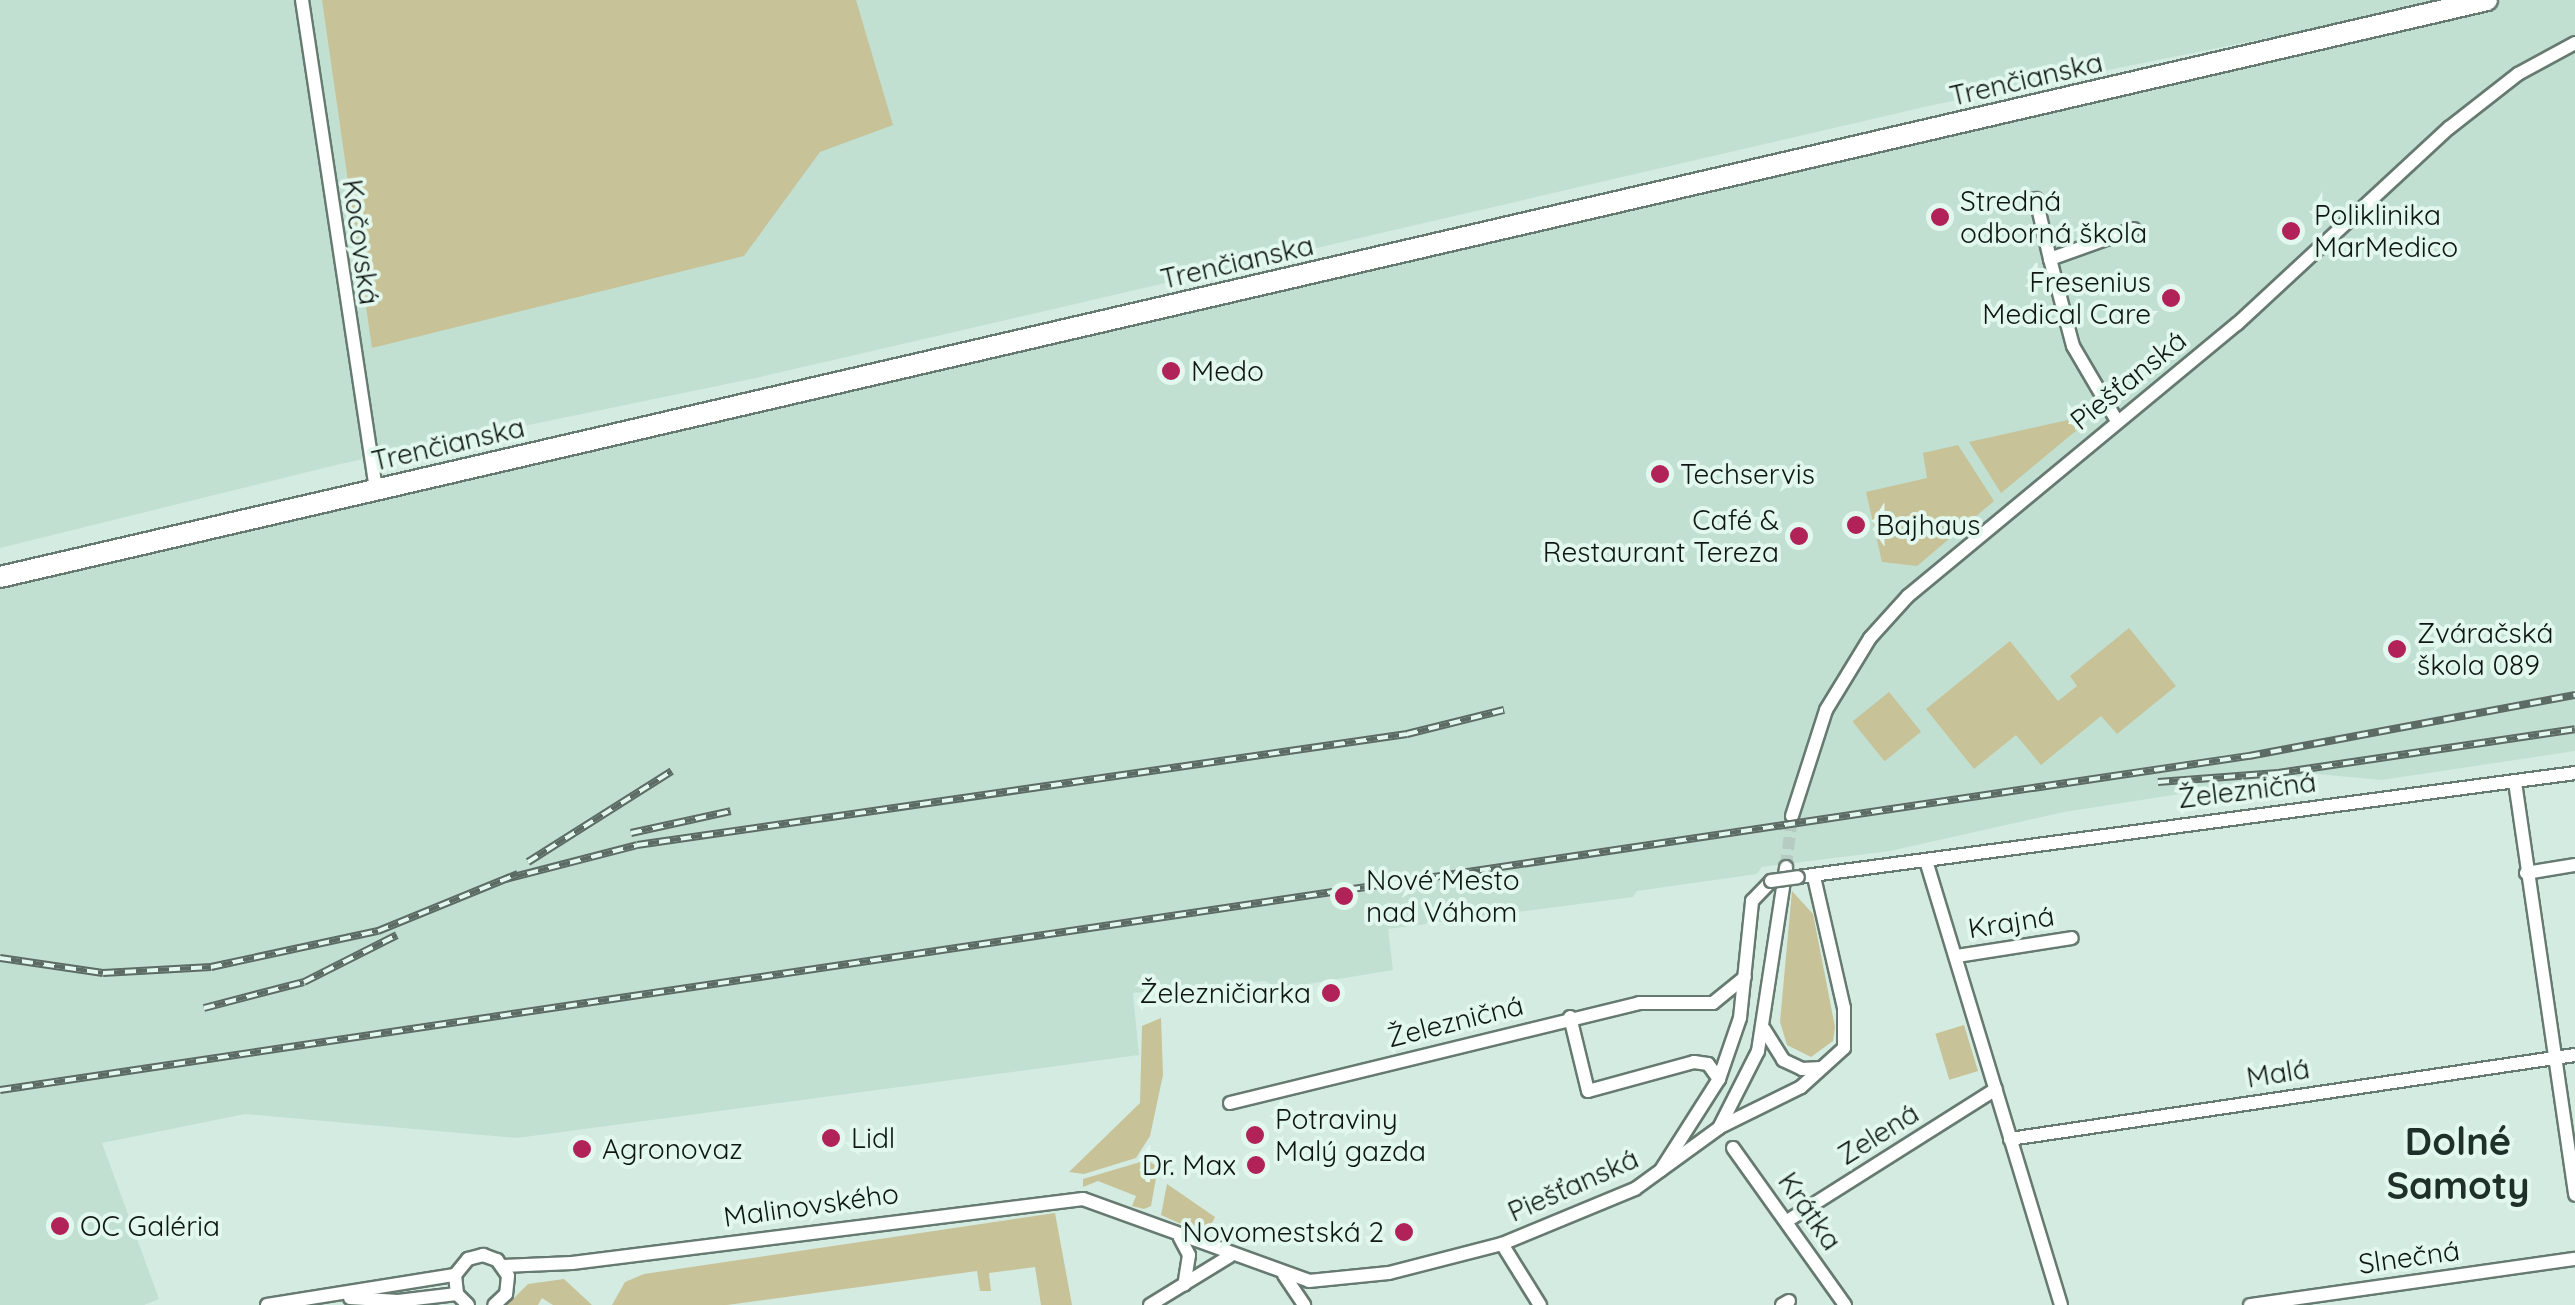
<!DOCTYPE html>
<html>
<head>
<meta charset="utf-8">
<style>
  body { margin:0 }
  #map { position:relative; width:2575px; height:1305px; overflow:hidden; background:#d4ebe1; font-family:Quicksand,sans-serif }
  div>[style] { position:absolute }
  .built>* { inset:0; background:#c1e0d2 }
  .green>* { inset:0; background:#c7c297; transform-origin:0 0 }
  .street-tunnel>* { height:12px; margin-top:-6px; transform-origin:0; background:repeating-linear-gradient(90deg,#b6cbc2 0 12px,transparent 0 18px) }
  .roads { filter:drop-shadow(2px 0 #667a71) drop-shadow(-2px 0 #667a71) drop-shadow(0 2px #667a71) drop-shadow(0 -2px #667a71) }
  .street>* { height:12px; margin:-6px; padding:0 6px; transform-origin:6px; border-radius:6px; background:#fff }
  .primary>* { height:20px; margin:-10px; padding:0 10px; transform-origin:10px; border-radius:10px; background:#fff }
  .rail>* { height:8px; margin-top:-4px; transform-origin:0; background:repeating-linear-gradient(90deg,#e2f8ee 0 11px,#5d6b65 0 22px); box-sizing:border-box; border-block:2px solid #5d6b65 }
  .bridges { filter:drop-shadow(2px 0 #667a71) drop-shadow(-2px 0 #667a71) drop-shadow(0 2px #667a71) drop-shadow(0 -2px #667a71) }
  .street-bridge>* { height:12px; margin:-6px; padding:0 6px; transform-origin:6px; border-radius:6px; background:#fff }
  .dots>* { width:28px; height:28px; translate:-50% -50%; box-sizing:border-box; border:5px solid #e2f8ee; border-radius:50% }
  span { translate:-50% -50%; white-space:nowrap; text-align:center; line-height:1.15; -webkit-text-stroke:8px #e2f8ee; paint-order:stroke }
  .street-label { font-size:28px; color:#0f1714 }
  .poi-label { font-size:28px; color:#0f1714 }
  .left { translate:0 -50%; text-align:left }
  .right { translate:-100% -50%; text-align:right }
  .district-label { font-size:38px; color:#1e3029; font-weight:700 }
</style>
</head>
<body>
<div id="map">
  <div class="built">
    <i style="clip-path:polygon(0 0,2575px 0,2575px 751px,2382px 780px,2317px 774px,2257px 782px,2064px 812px,1890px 851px,1762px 867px,1757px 874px,1637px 891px,1633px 897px,1388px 929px,1393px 970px,1278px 989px,1265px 981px,1133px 993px,1139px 1055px,517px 1138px,245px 1114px,102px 1143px,159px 1299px,144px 1305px,0 1305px,0 580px,1947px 113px,2398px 12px,1933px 105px,756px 378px,340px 464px,0 548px)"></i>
  </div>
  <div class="green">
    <i style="clip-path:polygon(322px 0,856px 0,893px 125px,820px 152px,744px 256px,372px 348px)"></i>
    <i style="clip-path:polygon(2068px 420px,2077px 430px,2001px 493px,1969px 442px)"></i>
    <i style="clip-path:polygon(1958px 445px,1994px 501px,1917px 566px,1882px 562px,1866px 492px,1927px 478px,1923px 453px)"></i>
    <i style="clip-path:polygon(2129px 628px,2176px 686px,2117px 734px,2101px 716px,2041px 765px,2016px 735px,1974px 769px,1926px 709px,2010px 641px,2058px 701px,2077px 686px,2070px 676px)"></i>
    <i style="left:1889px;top:692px;width:51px;height:47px;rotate:51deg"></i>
    <i style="clip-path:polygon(1792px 891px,1813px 914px,1835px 1027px,1833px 1041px,1811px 1057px,1787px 1045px,1780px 1022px)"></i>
    <i style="clip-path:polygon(1161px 1018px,1163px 1075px,1150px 1136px,1136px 1158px,1084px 1174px,1069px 1172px,1140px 1103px,1142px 1026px)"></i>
    <i style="left:1964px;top:1025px;width:48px;height:30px;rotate:73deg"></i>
    <i style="clip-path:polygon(1147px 1160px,1158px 1167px,1151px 1206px,1144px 1209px,1132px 1206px,1136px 1196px,1098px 1181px,1083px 1187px,1083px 1179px)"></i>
    <i style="clip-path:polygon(1167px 1184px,1215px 1217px,1206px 1235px,1161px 1215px)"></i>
    <i style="clip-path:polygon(1055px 1213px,1072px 1305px,1041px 1305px,1035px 1267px,989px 1273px,991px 1291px,980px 1291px,977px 1271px,727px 1305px,612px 1305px,625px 1282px,644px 1274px)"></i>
    <i style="clip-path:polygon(564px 1279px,592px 1305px,553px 1305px,542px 1298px,538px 1305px,507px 1305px,528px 1284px)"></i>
  </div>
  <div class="street-tunnel">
    <i style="left:1786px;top:867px;width:51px;rotate:-83.3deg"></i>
  </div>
  <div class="roads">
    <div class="street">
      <i style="left:302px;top:0;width:496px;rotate:81.4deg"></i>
      <i style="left:2036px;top:199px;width:62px;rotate:76.9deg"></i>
      <i style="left:2117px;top:421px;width:87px;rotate:-120.4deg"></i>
      <i style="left:2073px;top:346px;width:90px;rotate:-104.8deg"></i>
      <i style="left:2050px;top:259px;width:89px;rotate:-19.7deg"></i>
      <i style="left:2515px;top:782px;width:417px;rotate:81.7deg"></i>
      <i style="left:1792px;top:816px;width:111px;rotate:-72.2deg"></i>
      <i style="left:1826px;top:710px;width:84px;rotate:-58.6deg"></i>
      <i style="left:1870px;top:638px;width:57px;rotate:-47.9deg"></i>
      <i style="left:1908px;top:596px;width:427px;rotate:-39.6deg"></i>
      <i style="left:2237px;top:324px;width:289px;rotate:-42.8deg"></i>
      <i style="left:2449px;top:128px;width:88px;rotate:-38deg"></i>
      <i style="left:2518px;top:74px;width:65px;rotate:-28.5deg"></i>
      <i style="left:1927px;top:864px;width:461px;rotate:73.1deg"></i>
      <i style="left:2526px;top:873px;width:50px;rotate:-9.3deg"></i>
      <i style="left:1798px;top:877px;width:784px;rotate:-7.62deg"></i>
      <i style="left:1957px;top:956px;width:116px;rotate:-8.9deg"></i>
      <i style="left:1570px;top:1017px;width:76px;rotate:76.3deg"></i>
      <i style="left:1588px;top:1091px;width:110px;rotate:-15.3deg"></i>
      <i style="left:1694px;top:1062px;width:14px;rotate:8deg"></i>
      <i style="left:1708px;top:1064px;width:19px;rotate:54deg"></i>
      <i style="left:1764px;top:1029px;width:36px;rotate:58deg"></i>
      <i style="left:1783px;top:1060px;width:21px;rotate:25deg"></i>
      <i style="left:1802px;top:1069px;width:19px;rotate:-3deg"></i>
      <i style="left:1230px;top:1103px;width:421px;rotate:-13.7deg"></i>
      <i style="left:1639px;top:1003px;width:74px"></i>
      <i style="left:1713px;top:1003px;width:41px;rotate:-39.1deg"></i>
      <i style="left:1722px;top:1126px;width:88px;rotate:-26.3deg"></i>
      <i style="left:1801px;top:1087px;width:58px;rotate:-42.2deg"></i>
      <i style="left:1844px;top:1048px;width:40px;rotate:-90deg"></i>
      <i style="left:1844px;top:1008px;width:134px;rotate:-102.9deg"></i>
      <i style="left:2010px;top:1139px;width:571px;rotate:-8.46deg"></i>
      <i style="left:1733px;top:1148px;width:193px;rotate:54.5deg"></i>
      <i style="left:1661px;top:1170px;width:108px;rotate:-57.5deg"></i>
      <i style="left:1719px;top:1079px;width:65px;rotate:-71deg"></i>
      <i style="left:1740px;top:1018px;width:118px;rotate:-84.1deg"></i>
      <i style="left:1752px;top:901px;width:28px;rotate:-46deg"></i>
      <i style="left:1787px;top:1221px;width:247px;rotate:-32.3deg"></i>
      <i style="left:1180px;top:1238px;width:19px;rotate:62deg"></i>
      <i style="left:1189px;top:1255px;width:30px;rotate:99deg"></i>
      <i style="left:1502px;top:1244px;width:72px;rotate:58.1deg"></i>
      <i style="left:503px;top:1266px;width:69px;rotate:-2.5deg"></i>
      <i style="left:572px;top:1263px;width:515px;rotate:-7.14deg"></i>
      <i style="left:1083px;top:1199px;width:240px;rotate:19.9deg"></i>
      <i style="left:1309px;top:1281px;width:80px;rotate:-5.7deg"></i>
      <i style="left:1389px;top:1273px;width:117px;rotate:-14.4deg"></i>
      <i style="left:1502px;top:1244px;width:144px;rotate:-22.5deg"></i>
      <i style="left:1635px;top:1189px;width:104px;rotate:-36deg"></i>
      <i style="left:1719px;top:1128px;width:86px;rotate:-63.1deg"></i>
      <i style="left:1758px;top:1051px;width:186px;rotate:-81.3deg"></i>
      <i style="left:1284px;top:1275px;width:36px;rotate:56deg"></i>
      <i style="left:350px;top:1298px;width:48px;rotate:3.6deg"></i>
      <i style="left:398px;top:1301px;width:59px;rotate:-6.8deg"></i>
      <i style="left:267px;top:1305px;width:190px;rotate:-9.1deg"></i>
      <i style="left:468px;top:1305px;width:16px;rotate:-135deg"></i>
      <i style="left:457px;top:1294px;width:19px;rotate:-96deg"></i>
      <i style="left:455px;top:1275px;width:21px;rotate:-51deg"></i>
      <i style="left:468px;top:1259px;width:16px;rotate:-15deg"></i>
      <i style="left:483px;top:1255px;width:15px;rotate:20deg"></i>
      <i style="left:497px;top:1260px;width:19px;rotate:55deg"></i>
      <i style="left:508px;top:1276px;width:18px;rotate:96deg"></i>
      <i style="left:506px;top:1294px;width:16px;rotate:137deg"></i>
      <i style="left:1150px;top:1305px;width:94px;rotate:-31.5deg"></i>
      <i style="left:1782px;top:1305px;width:8px;rotate:-30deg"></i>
      <i style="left:2250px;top:1305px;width:328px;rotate:-8.1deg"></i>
    </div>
    <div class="primary">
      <i style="left:0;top:577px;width:2553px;rotate:-13.06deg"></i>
    </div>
  </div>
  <div class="rail">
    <i style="left:2158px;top:782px;width:120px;rotate:-4.3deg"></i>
    <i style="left:2278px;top:773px;width:300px;rotate:-8.4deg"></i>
    <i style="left:631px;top:833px;width:102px;rotate:-12.4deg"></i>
    <i style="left:528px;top:862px;width:170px;rotate:-32.3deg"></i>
    <i style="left:506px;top:879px;width:135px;rotate:-14.5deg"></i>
    <i style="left:637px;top:845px;width:778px;rotate:-8.2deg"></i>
    <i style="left:1407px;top:734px;width:100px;rotate:-13.9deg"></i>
    <i style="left:0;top:958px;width:104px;rotate:8.3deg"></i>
    <i style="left:103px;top:973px;width:108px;rotate:-3.2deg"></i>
    <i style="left:211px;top:967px;width:171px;rotate:-12.2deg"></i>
    <i style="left:378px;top:931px;width:151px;rotate:-22.2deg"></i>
    <i style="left:204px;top:1008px;width:103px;rotate:-14.6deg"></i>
    <i style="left:304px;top:982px;width:104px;rotate:-26.8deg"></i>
    <i style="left:0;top:1090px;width:2274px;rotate:-8.45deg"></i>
    <i style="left:2249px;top:756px;width:332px;rotate:-10.6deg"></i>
  </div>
  <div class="bridges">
    <div class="street-bridge">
      <i style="left:1771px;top:881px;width:27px;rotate:-8deg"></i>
    </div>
  </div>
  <div class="dots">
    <i style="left:1940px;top:217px;background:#b02258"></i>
    <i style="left:2291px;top:231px;background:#b02258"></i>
    <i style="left:2171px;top:298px;background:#b02258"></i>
    <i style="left:1171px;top:371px;background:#b02258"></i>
    <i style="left:1660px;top:474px;background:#b02258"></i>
    <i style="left:1856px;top:525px;background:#b02258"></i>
    <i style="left:1799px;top:536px;background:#b02258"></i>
    <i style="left:2397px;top:649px;background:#b02258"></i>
    <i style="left:1344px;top:896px;background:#b02258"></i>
    <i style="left:1331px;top:993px;background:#b02258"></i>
    <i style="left:1255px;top:1135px;background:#b02258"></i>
    <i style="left:831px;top:1138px;background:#b02258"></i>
    <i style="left:582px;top:1149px;background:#b02258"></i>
    <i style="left:1256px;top:1165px;background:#b02258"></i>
    <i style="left:60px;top:1226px;background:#b02258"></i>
    <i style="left:1404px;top:1232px;background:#b02258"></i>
  </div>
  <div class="street-label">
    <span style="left:2026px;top:79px;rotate:-13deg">Trenčianska</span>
    <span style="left:361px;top:242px;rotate:82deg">Kočovská</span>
    <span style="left:1237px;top:262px;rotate:-13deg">Trenčianska</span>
    <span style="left:2128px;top:380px;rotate:-39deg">Piešťanská</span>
    <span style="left:448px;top:444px;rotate:-13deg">Trenčianska</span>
    <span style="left:2247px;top:790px;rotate:-7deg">Železničná</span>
    <span style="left:2011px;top:922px;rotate:-9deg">Krajná</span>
    <span style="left:1455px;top:1021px;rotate:-14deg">Železničná</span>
    <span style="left:2278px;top:1073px;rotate:-9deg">Malá</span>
    <span style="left:1878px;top:1134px;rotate:-32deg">Zelená</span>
    <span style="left:1573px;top:1185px;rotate:-24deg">Piešťanská</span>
    <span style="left:811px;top:1205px;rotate:-8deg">Malinovského</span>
    <span style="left:1810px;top:1211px;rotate:55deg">Krátka</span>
    <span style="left:2409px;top:1257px;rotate:-8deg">Slnečná</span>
  </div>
  <div class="poi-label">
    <span class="left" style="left:1960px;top:217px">Stredná<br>odborná škola</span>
    <span class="left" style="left:2314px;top:231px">Poliklinika<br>MarMedico</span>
    <span class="right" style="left:2151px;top:298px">Fresenius<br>Medical Care</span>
    <span class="left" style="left:1191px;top:371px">Medo</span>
    <span class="left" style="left:1680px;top:474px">Techservis</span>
    <span class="right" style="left:1779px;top:536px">Café &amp;<br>Restaurant Tereza</span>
    <span class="left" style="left:1876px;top:525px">Bajhaus</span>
    <span class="left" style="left:2417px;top:649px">Zváračská<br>škola 089</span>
    <span class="left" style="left:1366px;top:896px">Nové Mesto<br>nad Váhom</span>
    <span class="right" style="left:1311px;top:993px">Železničiarka</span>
    <span class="left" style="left:1275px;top:1135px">Potraviny<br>Malý gazda</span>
    <span class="left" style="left:851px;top:1138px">Lidl</span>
    <span class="left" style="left:602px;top:1149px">Agronovaz</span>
    <span class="right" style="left:1236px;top:1165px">Dr. Max</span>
    <span class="left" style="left:80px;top:1226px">OC Galéria</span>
    <span class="right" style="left:1384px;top:1232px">Novomestská 2</span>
  </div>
  <div class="district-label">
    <span style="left:2458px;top:1164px">Dolné<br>Samoty</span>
  </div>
</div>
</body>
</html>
